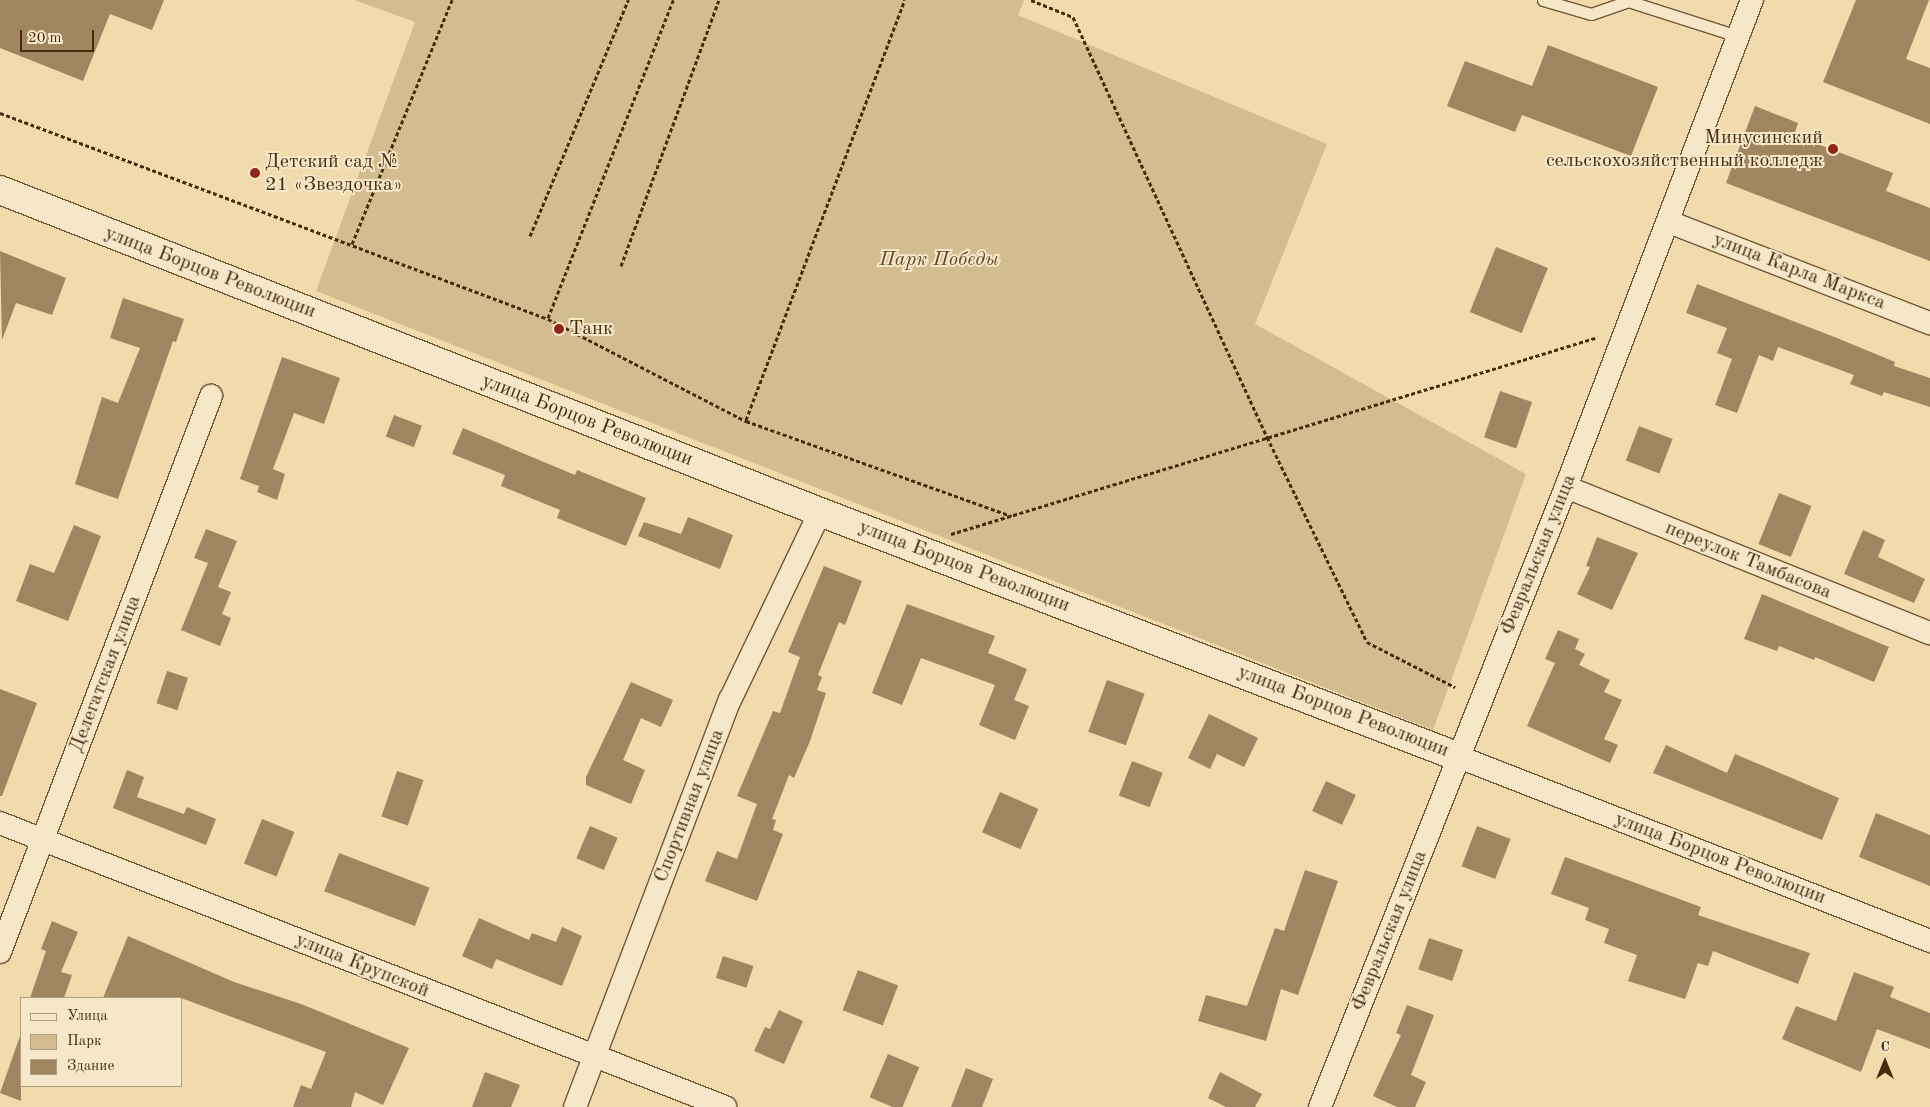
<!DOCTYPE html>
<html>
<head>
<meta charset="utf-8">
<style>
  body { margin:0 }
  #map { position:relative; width:1930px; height:1107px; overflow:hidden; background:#f1daac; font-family:"Old Standard TT",serif }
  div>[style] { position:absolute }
  .green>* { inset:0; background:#d4bc91 }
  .building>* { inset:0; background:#9f8660; transform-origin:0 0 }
  .path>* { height:3px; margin-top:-1.5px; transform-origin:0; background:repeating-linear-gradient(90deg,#462b0e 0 4px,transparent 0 6.5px) }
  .roads { filter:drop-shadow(1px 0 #715736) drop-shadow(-1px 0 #715736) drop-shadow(0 1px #715736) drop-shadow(0 -1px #715736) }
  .service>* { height:11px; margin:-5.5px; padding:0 5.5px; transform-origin:5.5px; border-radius:5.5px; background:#f6e7c9 }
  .minor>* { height:22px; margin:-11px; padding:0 11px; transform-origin:11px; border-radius:11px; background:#f6e7c9 }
  .tertiary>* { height:28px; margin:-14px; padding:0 14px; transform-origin:14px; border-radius:14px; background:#f6e7c9 }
  .dots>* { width:14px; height:14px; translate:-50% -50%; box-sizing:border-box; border:2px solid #f6e7c9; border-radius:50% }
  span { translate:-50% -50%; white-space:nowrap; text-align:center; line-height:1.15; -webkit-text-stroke:4px #f6e7c9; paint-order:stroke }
  .poi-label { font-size:20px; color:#462b0e }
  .right { translate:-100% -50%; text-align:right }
  .left { translate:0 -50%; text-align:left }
  .park-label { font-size:20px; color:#624828; font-style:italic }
  .street-label { font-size:20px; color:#462b0e }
  .legend { position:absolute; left:20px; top:997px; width:162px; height:90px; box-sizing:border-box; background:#f6e7c9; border:1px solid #b09c7e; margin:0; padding:6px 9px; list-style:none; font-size:15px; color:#462b0e }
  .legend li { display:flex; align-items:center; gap:10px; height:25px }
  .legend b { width:25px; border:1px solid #b09c7e }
  .north { position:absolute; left:1860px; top:1037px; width:50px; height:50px; -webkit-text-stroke:4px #f6e7c9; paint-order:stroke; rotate:0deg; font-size:14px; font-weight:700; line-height:20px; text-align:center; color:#462b0e }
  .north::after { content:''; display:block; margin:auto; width:18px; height:22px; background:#462b0e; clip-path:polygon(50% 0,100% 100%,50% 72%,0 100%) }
  .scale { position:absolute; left:20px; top:30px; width:74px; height:22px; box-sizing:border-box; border:2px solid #462b0e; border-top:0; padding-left:6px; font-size:15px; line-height:18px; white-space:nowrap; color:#462b0e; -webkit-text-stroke:4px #f6e7c9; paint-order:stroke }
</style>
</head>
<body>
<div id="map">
  <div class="green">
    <i style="clip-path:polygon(354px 0,1024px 0,1018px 15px,1327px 144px,1255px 324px,1526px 474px,1433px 730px,316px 291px,415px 22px)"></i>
  </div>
  <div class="building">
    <i style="clip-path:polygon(0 0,164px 0,152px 30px,110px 14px,83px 81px,0 48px)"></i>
    <i style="clip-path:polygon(1856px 0,1929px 0,1906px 59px,1930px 68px,1930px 124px,1823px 82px)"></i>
    <i style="clip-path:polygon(1548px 45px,1658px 87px,1631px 156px,1522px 115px,1515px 132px,1447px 106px,1465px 61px,1532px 86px)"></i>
    <i style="clip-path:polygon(1755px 106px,1798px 123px,1794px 135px,1893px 173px,1886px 191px,1930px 208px,1930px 261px,1726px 183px)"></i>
    <i style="left:1496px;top:247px;width:56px;height:70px;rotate:22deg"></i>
    <i style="clip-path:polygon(0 251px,66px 278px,52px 315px,16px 303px,2px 340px)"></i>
    <i style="clip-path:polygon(1697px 284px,1837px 338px,1895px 362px,1894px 366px,1930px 378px,1930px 407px,1884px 392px,1882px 396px,1850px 384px,1854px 375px,1778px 347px,1773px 361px,1759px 355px,1737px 413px,1715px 405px,1732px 359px,1717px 353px,1727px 328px,1686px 313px)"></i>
    <i style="clip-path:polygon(123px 298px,184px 319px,176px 342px,173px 341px,118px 499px,75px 484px,102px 397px,118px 403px,140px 348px,110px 338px)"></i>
    <i style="clip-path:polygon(282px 357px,340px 378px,324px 424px,294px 413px,273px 469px,285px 474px,277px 500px,257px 492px,259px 486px,240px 479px)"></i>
    <i style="left:1500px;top:391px;width:34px;height:49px;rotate:19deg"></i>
    <i style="left:394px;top:415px;width:30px;height:23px;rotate:21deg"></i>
    <i style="left:1639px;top:426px;width:36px;height:37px;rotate:21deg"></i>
    <i style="clip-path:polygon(463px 428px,575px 475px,577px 470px,646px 498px,626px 546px,557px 518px,560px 510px,501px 486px,505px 475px,452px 454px)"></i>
    <i style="left:1779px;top:493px;width:35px;height:55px;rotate:22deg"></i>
    <i style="clip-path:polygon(688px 517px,733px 535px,720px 569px,638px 536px,644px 522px,681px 534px)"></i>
    <i style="clip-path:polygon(74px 525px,101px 536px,68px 621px,16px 601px,30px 564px,54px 573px)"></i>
    <i style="clip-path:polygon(206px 529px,237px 541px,218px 587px,231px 592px,222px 614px,231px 618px,220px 646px,181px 630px,208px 563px,194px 558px)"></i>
    <i style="clip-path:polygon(1863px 530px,1885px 540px,1878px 557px,1925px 579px,1914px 603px,1844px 574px)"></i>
    <i style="clip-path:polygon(1597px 537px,1638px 553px,1612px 610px,1577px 594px,1590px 567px,1586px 566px)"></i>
    <i style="clip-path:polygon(824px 566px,862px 581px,845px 625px,839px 622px,818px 675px,822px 677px,817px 690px,826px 693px,810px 741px,794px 778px,789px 775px,772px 819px,776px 820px,773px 830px,783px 834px,757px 901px,705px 881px,717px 851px,737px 859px,757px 804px,737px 796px,773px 711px,780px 713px,800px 657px,788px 652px)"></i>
    <i style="clip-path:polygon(1762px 594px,1889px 647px,1874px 682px,1815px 657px,1814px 660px,1779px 646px,1777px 651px,1744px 639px)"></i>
    <i style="clip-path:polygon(907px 604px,995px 636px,988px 653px,1027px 669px,1014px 700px,1029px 706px,1015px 740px,979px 725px,995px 685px,921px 658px,902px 705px,872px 693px)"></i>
    <i style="clip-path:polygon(1558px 630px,1579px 639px,1575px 649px,1585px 654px,1579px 665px,1610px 680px,1604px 692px,1622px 700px,1604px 739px,1618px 745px,1610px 763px,1527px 726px,1555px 663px,1545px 659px)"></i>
    <i style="left:167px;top:671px;width:22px;height:34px;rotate:18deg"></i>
    <i style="left:1107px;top:680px;width:40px;height:55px;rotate:20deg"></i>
    <i style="clip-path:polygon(631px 682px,673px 700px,661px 727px,641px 718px,623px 760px,645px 770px,631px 804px,586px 785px,586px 777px)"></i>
    <i style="clip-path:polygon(0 689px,37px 703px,2px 796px,0 796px)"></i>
    <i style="clip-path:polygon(1209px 714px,1258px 738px,1244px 767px,1217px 754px,1210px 769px,1188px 758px)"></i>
    <i style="clip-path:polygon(1666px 745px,1727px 773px,1735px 754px,1839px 798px,1822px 840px,1653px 773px)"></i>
    <i style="left:1132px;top:761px;width:33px;height:37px;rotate:21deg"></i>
    <i style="clip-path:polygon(127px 770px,144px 777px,137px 797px,184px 814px,187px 807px,216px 819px,206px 845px,113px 808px)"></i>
    <i style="left:397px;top:771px;width:28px;height:48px;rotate:19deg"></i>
    <i style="left:1326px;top:781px;width:33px;height:33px;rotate:25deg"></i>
    <i style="left:1000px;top:792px;width:42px;height:44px;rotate:24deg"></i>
    <i style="clip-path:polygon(1876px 813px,1930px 835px,1930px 886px,1859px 857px)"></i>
    <i style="left:262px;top:819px;width:35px;height:48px;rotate:22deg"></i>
    <i style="left:590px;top:826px;width:30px;height:35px;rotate:23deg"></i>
    <i style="left:1477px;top:826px;width:36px;height:43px;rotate:21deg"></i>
    <i style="left:339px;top:853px;width:97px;height:41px;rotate:21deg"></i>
    <i style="clip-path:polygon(1565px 857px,1701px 907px,1698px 915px,1810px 953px,1798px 984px,1713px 951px,1708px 966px,1698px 963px,1685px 999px,1628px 981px,1637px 955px,1604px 943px,1609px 929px,1585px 920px,1589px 908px,1551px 894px)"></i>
    <i style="clip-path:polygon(1305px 870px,1338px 881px,1298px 995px,1281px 989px,1266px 1041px,1198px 1021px,1206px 995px,1247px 1006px,1275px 928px,1284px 931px)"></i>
    <i style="clip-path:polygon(479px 918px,529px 940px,532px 933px,556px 942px,562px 927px,582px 936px,562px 986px,496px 959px,492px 969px,462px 956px)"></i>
    <i style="clip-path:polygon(52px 921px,78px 932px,61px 972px,72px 975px,64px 998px,30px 998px,46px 951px,41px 949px)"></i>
    <i style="clip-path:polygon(128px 936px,234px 982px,301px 1004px,409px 1048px,383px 1105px,355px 1092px,351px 1107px,293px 1107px,301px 1085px,311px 1089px,326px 1052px,181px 998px,103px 998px)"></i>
    <i style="left:1429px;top:938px;width:36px;height:33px;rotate:19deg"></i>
    <i style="left:723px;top:956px;width:32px;height:23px;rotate:18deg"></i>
    <i style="left:858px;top:970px;width:43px;height:43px;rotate:21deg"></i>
    <i style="clip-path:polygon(1854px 972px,1894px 987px,1890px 997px,1930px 1013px,1930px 1049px,1877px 1029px,1861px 1072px,1782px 1039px,1796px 1006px,1836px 1021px)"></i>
    <i style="clip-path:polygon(1407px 1005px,1434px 1015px,1411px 1075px,1426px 1082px,1415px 1107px,1397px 1107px,1373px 1096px,1401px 1035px,1396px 1033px)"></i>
    <i style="clip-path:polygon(779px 1010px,803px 1021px,784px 1064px,754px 1051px,765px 1027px,770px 1029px)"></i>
    <i style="clip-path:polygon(20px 1036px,21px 1036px,21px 1101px,0 1093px)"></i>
    <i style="left:888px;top:1054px;width:34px;height:47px;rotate:23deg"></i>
    <i style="clip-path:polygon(966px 1068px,993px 1079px,982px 1107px,951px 1107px)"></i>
    <i style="clip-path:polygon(485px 1072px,520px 1085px,511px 1107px,472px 1107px)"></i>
    <i style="clip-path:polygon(1220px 1072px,1262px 1094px,1255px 1107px,1226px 1107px,1208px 1098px)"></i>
  </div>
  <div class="path">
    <i style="left:1031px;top:0;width:45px;rotate:22deg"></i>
    <i style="left:1073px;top:17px;width:463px;rotate:65.2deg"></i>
    <i style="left:1267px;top:437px;width:228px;rotate:64deg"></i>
    <i style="left:1367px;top:642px;width:99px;rotate:27.1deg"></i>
    <i style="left:0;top:113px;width:585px;rotate:20.6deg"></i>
    <i style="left:548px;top:319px;width:223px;rotate:27.3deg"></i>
    <i style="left:746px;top:421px;width:282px;rotate:19.7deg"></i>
    <i style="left:530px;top:236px;width:256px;rotate:-67.4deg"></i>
    <i style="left:352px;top:244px;width:264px;rotate:-67.7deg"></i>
    <i style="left:621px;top:266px;width:283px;rotate:-69.8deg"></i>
    <i style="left:548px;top:318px;width:342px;rotate:-68.5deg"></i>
    <i style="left:746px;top:420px;width:449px;rotate:-69.3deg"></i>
    <i style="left:951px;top:534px;width:676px;rotate:-16.93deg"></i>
  </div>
  <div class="roads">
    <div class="service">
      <i style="left:1543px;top:0;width:50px;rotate:16.3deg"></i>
      <i style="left:1591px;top:14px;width:39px;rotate:-19deg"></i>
      <i style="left:1628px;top:1px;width:115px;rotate:17.7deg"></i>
    </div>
    <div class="minor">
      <i style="left:1669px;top:222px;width:280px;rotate:21.2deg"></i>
      <i style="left:1566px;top:487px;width:392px;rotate:21.9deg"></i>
      <i style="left:1459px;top:757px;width:506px;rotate:21.34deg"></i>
      <i style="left:0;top:823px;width:779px;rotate:21.39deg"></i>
      <i style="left:0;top:952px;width:595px;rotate:-69.22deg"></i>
      <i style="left:575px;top:1107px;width:436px;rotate:-69.2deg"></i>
      <i style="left:730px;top:700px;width:208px;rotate:-64.4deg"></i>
      <i style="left:1320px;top:1107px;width:667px;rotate:-68.36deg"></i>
      <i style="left:1566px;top:487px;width:521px;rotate:-69.1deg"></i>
    </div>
    <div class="tertiary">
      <i style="left:0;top:190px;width:881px;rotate:21.44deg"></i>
      <i style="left:820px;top:512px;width:684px;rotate:20.98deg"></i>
    </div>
  </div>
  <div class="dots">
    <i style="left:1833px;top:149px;background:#8f2418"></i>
    <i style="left:255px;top:173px;background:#8f2418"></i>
    <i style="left:559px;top:329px;background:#8f2418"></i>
  </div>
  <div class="poi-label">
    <span class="right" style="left:1823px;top:150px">Минусинский<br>сельскохозяйственный колледж</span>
    <span class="left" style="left:265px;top:174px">Детский сад №<br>21 «Звездочка»</span>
    <span class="left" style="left:569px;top:329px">Танк</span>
  </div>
  <div class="park-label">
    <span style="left:939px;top:260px">Парк Победы</span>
  </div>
  <div class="street-label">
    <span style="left:1799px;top:272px;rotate:21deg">улица Карла Маркса</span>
    <span style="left:210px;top:273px;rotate:21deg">улица Борцов Революции</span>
    <span style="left:587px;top:421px;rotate:21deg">улица Борцов Революции</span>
    <span style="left:1539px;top:555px;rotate:-68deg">Февральская улица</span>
    <span style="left:1748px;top:561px;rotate:22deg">переулок Тамбасова</span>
    <span style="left:964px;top:567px;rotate:21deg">улица Борцов Революции</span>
    <span style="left:106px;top:674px;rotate:-69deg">Делегатская улица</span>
    <span style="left:1343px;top:712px;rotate:21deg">улица Борцов Революции</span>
    <span style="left:690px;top:806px;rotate:-69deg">Спортивная улица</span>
    <span style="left:1720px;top:859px;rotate:21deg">улица Борцов Революции</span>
    <span style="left:1390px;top:931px;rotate:-68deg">Февральская улица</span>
    <span style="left:362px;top:966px;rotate:22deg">улица Крупской</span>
  </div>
  <ul class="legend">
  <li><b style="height:6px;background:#f6e7c9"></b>Улица</li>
  <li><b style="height:14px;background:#d4bc91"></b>Парк</li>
  <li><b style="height:14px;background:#9f8660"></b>Здание</li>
  </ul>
  <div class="north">С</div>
  <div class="scale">20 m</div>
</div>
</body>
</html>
